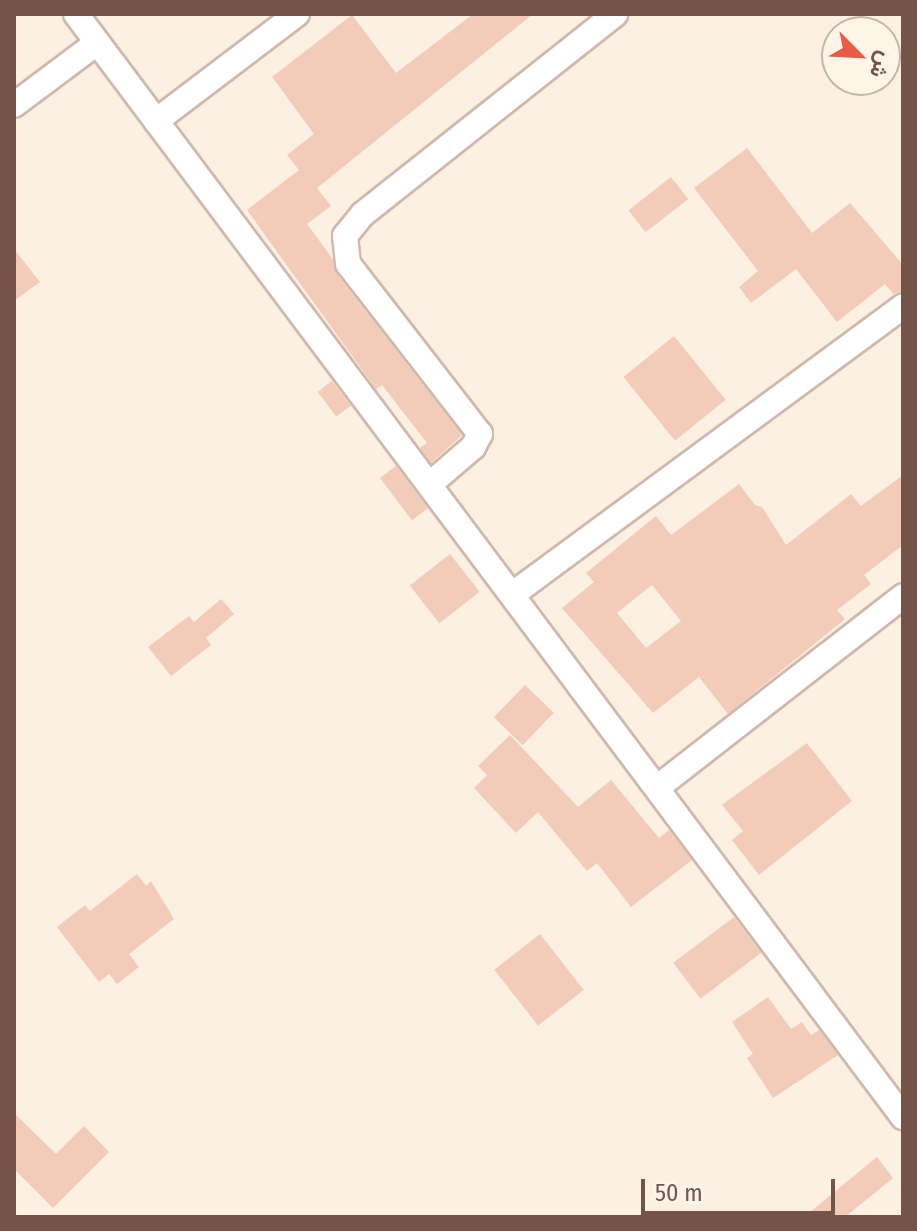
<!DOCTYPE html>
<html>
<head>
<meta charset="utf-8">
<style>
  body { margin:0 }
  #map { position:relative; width:917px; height:1231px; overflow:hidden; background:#fcf0e2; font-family:"Fira Sans Condensed",Vazirmatn,sans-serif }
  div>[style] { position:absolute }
  .building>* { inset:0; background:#f2cbb9; transform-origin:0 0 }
  .roads { filter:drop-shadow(2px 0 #d0b8ab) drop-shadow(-2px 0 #d0b8ab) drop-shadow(0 2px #d0b8ab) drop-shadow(0 -2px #d0b8ab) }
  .minor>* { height:24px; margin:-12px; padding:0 12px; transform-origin:12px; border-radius:12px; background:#fff }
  span { translate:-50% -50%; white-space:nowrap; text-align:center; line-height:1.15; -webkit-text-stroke:7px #fff4e8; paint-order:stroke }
  .frame { position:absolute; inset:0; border:16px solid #745448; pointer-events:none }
  .north { position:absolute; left:821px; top:16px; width:80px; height:80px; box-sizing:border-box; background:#fff4e8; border:2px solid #c7b4a8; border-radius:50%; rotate:114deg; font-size:22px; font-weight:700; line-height:32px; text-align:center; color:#745448 }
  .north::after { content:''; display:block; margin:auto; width:28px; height:36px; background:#e85c45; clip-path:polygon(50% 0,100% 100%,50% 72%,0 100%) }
  .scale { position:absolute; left:641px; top:1179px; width:194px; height:36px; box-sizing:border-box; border:4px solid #745448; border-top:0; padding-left:10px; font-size:24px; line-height:28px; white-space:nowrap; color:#745448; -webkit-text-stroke:6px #fff4e8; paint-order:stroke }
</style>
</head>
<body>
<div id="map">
  <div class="building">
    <i style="clip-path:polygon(473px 14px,533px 14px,317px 188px,331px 206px,307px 224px,332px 258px,336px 273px,462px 435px,431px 463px,420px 448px,427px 443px,382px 385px,376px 389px,247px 210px,299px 170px,287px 155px,314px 134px,272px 77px,352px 15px,396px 73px)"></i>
    <i style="clip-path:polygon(747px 148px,812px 233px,850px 203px,903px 265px,903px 291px,893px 294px,885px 284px,837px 322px,796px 269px,751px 303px,739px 287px,758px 271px,694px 188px)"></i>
    <i style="left:671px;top:177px;width:28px;height:54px;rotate:52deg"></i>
    <i style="clip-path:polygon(14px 249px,40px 282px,14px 301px)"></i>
    <i style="left:674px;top:336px;width:82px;height:65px;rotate:51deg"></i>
    <i style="left:332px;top:381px;width:31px;height:18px;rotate:53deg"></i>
    <i style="left:396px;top:466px;width:53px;height:20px;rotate:53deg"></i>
    <i style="clip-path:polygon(evenodd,903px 475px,903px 545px,864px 575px,871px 584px,837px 610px,845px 619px,728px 714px,699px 677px,653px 713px,562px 608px,594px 582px,586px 573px,656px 516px,671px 535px,739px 484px,755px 505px,762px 507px,786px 545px,851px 494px,861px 506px,903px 475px,652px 585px,681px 621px,646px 648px,617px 613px,652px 585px)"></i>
    <i style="left:450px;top:554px;width:48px;height:51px;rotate:52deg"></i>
    <i style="clip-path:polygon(221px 599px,234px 614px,206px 638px,211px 645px,171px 676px,148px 647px,189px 616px,194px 622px)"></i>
    <i style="left:525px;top:685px;width:40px;height:45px;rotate:44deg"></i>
    <i style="clip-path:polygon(510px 735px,578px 807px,611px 780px,659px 838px,669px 830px,692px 860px,631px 907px,597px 863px,587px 871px,538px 812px,516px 833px,474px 788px,487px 775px,478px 766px)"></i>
    <i style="clip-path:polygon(807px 743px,852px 801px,759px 875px,732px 840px,743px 831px,722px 805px)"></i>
    <i style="clip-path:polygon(137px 874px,146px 886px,151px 881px,174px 919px,129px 954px,139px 967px,117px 984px,109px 974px,99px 982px,57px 927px,85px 905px,90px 911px)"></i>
    <i style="left:734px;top:917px;width:45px;height:76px;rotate:53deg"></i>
    <i style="left:540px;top:934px;width:71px;height:58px;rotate:52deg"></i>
    <i style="clip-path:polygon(768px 997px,791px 1029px,802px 1022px,811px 1035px,819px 1030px,838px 1055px,773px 1098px,747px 1058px,753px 1054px,732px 1022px)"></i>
    <i style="clip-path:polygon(14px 1113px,56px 1154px,84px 1126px,109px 1152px,53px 1208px,14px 1169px)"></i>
    <i style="clip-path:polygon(877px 1157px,893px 1178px,845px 1217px,804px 1217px)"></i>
  </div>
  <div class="roads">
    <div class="minor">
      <i style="left:76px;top:14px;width:1379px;rotate:53.14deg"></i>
      <i style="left:14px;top:105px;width:104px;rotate:-36.8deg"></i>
      <i style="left:156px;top:121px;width:177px;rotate:-37.2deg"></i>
      <i style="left:430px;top:484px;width:57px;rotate:-40.7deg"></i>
      <i style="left:473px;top:447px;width:15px;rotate:-62deg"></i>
      <i style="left:480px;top:434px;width:215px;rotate:-127.8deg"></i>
      <i style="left:348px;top:264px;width:28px;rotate:-96deg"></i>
      <i style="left:345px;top:236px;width:28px;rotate:-51deg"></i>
      <i style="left:363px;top:214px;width:322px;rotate:-38.4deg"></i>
      <i style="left:513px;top:594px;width:485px;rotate:-36.4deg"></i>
      <i style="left:658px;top:787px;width:311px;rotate:-37.9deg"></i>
    </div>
  </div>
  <div class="frame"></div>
  <div class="north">ش</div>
  <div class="scale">50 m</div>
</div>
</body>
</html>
